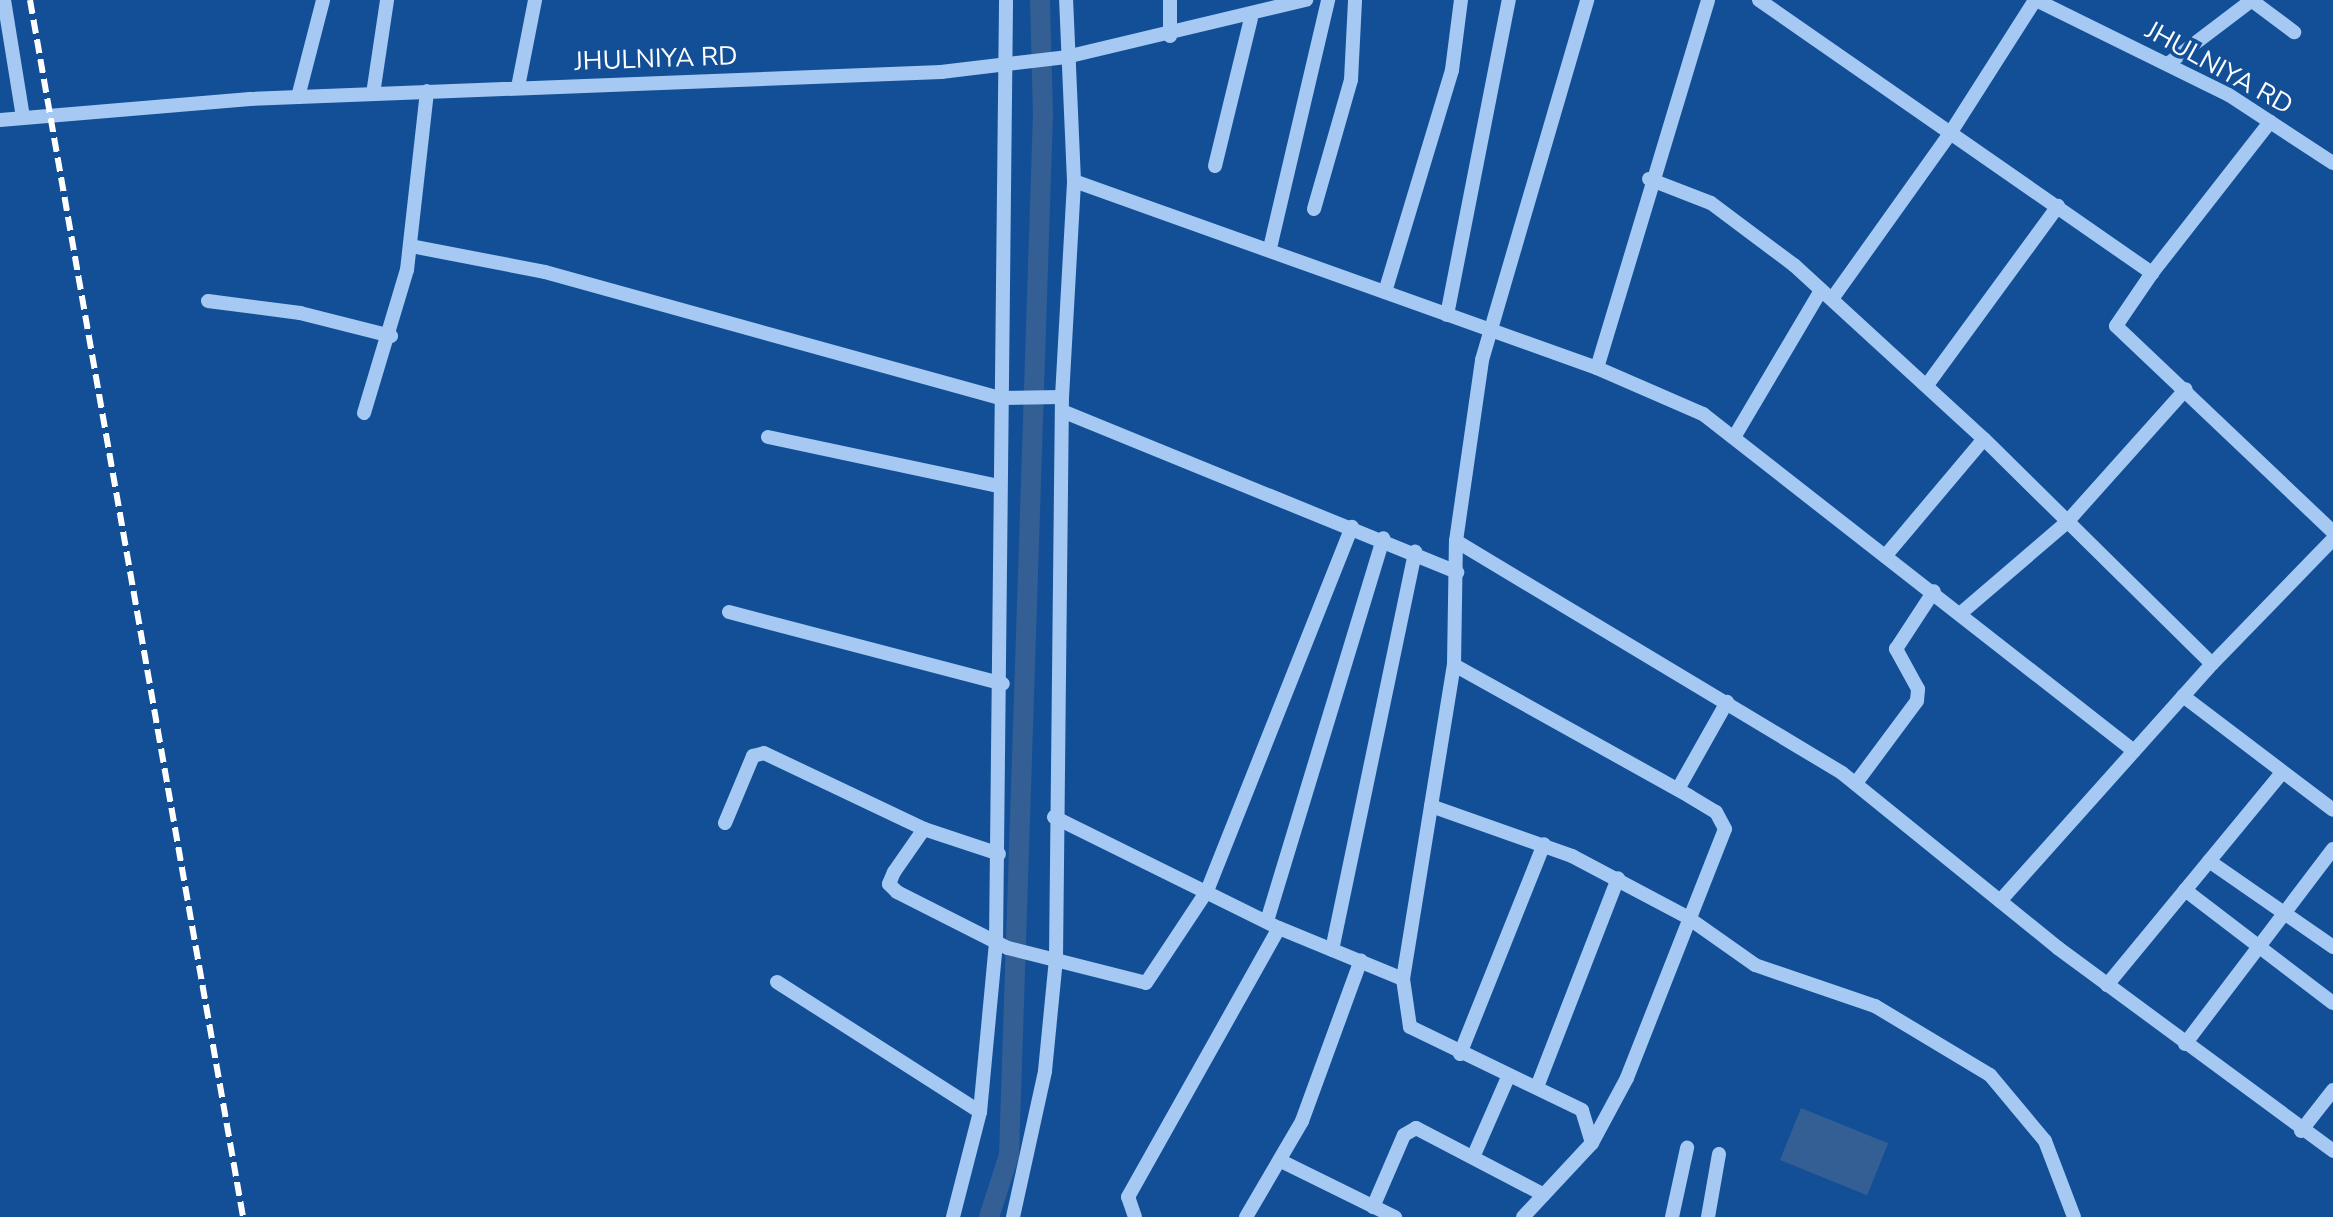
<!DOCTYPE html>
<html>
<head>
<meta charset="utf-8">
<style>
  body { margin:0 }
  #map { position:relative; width:2333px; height:1217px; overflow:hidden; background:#134f97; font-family:"Nunito Sans",sans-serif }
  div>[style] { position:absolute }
  .water>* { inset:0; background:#345f94; transform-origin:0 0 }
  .canal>* { height:20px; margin:-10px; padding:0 10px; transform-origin:10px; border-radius:10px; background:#345f94 }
  .minor>* { height:14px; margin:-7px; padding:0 7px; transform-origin:7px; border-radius:7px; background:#a5c9f3 }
  .rail>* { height:6px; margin-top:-3px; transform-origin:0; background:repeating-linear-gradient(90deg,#fff 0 14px,transparent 0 20px) }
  span { translate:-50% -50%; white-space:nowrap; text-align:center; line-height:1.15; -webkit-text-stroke:7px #134f97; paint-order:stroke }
  .street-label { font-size:26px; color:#fff }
</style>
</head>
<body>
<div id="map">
  <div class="water">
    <i style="left:1801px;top:1108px;width:94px;height:56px;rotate:22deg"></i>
  </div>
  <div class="canal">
    <i style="left:989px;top:1217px;width:65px;rotate:-72.1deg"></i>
    <i style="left:1009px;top:1155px;width:1041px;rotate:-88.13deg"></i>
    <i style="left:1043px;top:115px;width:115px;rotate:-91.5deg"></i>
  </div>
  <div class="minor">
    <i style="left:4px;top:0;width:119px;rotate:80.8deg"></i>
    <i style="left:1759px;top:0;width:479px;rotate:34.8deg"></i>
    <i style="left:2152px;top:273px;width:64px;rotate:124.2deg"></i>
    <i style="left:2116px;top:326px;width:299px;rotate:43.5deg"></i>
    <i style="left:2036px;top:0;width:215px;rotate:26.2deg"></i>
    <i style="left:2229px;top:95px;width:124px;rotate:33.2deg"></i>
    <i style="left:2251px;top:0;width:54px;rotate:36.7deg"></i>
    <i style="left:1170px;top:36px;width:36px;rotate:-90deg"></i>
    <i style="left:2169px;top:63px;width:104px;rotate:-37.2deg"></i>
    <i style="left:518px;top:87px;width:89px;rotate:-78.9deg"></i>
    <i style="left:373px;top:94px;width:95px;rotate:-81.5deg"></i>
    <i style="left:298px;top:97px;width:100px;rotate:-75.5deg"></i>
    <i style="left:0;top:120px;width:251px;rotate:-4.8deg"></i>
    <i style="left:250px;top:99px;width:692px;rotate:-2.24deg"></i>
    <i style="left:941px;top:72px;width:126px;rotate:-6.8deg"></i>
    <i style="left:1066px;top:57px;width:247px;rotate:-13.4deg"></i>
    <i style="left:1215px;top:166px;width:152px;rotate:-76.3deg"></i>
    <i style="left:1649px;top:179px;width:66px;rotate:21.2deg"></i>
    <i style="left:1711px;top:203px;width:104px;rotate:36.8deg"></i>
    <i style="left:1794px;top:265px;width:258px;rotate:42.5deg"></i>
    <i style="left:1984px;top:439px;width:320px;rotate:44.6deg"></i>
    <i style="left:1074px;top:181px;width:555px;rotate:19.67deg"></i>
    <i style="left:1597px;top:368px;width:116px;rotate:23.5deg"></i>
    <i style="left:1703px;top:414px;width:547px;rotate:38.02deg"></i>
    <i style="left:1314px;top:209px;width:134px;rotate:-74deg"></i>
    <i style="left:1351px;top:80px;width:80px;rotate:-87.1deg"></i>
    <i style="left:411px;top:246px;width:136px;rotate:11deg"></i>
    <i style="left:545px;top:272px;width:471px;rotate:15.5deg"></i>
    <i style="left:999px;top:398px;width:63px;rotate:-0.9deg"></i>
    <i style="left:1270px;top:248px;width:255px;rotate:-76.8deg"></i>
    <i style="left:2152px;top:273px;width:192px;rotate:-52deg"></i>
    <i style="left:1385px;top:292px;width:232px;rotate:-73.2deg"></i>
    <i style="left:1452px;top:70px;width:71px;rotate:-82.7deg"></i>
    <i style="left:1832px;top:299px;width:205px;rotate:-54.5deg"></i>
    <i style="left:1951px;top:132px;width:156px;rotate:-57.5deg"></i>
    <i style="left:208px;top:301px;width:93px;rotate:7.4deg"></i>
    <i style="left:300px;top:313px;width:94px;rotate:14.2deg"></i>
    <i style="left:1447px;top:315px;width:321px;rotate:-78.9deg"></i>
    <i style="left:1597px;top:368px;width:384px;rotate:-73.2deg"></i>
    <i style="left:1927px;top:385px;width:222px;rotate:-53.8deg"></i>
    <i style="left:1062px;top:411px;width:427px;rotate:22.2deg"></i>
    <i style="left:364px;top:413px;width:149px;rotate:-73.3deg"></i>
    <i style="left:407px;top:270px;width:180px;rotate:-83.6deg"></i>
    <i style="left:1736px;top:434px;width:167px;rotate:-59.4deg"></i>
    <i style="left:768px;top:437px;width:235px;rotate:12deg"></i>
    <i style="left:1456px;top:541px;width:450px;rotate:31deg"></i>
    <i style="left:1842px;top:773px;width:278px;rotate:39deg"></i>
    <i style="left:2058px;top:948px;width:342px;rotate:36.4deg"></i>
    <i style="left:1887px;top:554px;width:150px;rotate:-49.9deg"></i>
    <i style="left:729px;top:612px;width:283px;rotate:14.7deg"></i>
    <i style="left:1961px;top:613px;width:140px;rotate:-40.6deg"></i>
    <i style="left:2067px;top:522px;width:178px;rotate:-48.2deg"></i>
    <i style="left:1454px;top:665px;width:269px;rotate:29.1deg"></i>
    <i style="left:1689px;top:796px;width:31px;rotate:31deg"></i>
    <i style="left:1716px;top:812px;width:19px;rotate:62deg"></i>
    <i style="left:1725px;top:829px;width:268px;rotate:111.5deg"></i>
    <i style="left:1627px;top:1078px;width:74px;rotate:118.3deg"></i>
    <i style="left:2183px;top:696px;width:188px;rotate:37.2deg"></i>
    <i style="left:1856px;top:783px;width:102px;rotate:-53.4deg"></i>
    <i style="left:1917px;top:701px;width:12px;rotate:-85deg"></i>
    <i style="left:1918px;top:689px;width:46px;rotate:-118.8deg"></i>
    <i style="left:1896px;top:649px;width:69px;rotate:-56.8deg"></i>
    <i style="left:1678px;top:789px;width:100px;rotate:-60.6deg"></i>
    <i style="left:1431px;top:806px;width:150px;rotate:19.5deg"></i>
    <i style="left:1572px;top:856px;width:130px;rotate:27.9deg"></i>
    <i style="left:1687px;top:917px;width:83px;rotate:35.2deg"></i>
    <i style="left:1755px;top:965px;width:127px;rotate:18.9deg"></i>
    <i style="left:1875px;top:1006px;width:134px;rotate:31deg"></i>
    <i style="left:1990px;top:1075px;width:86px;rotate:50.2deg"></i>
    <i style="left:2045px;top:1141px;width:81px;rotate:69.1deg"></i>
    <i style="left:1054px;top:817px;width:251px;rotate:26.3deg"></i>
    <i style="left:1279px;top:928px;width:134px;rotate:22.4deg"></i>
    <i style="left:725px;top:823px;width:73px;rotate:-67.3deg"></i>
    <i style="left:753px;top:756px;width:11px;rotate:-15deg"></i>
    <i style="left:764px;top:753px;width:177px;rotate:25.4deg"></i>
    <i style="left:924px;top:829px;width:79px;rotate:18.4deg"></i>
    <i style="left:924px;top:829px;width:52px;rotate:124.9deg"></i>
    <i style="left:894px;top:872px;width:13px;rotate:113deg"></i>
    <i style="left:889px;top:884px;width:11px;rotate:45deg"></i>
    <i style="left:897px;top:892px;width:124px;rotate:26.8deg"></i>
    <i style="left:1008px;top:948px;width:142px;rotate:14.2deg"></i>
    <i style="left:1146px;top:983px;width:110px;rotate:-56.5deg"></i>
    <i style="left:1207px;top:891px;width:392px;rotate:-68.3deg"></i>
    <i style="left:2209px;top:861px;width:151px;rotate:34.7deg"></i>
    <i style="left:2185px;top:890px;width:186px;rotate:37.4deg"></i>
    <i style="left:2000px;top:901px;width:318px;rotate:-48.2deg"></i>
    <i style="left:2212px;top:664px;width:174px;rotate:-45.9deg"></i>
    <i style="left:1267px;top:921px;width:400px;rotate:-73.1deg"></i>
    <i style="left:1332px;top:950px;width:407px;rotate:-78.2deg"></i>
    <i style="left:777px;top:982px;width:241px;rotate:32.6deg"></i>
    <i style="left:2107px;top:985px;width:275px;rotate:-50.5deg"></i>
    <i style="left:2185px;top:1044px;width:245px;rotate:-52.8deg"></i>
    <i style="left:1460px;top:1054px;width:226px;rotate:-68.2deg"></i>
    <i style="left:1537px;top:1087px;width:224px;rotate:-68.8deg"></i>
    <i style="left:2301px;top:1131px;width:52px;rotate:-52deg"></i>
    <i style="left:1474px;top:1155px;width:85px;rotate:-66.4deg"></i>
    <i style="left:1283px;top:1162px;width:125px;rotate:26.2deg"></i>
    <i style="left:1373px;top:1207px;width:78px;rotate:-66.7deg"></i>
    <i style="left:1404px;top:1135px;width:14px;rotate:-30deg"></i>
    <i style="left:1416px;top:1128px;width:144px;rotate:27.6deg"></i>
    <i style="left:953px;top:1217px;width:108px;rotate:-75.6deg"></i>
    <i style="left:980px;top:1112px;width:170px;rotate:-84.6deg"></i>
    <i style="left:996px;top:943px;width:943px;rotate:-89.39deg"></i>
    <i style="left:1013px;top:1217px;width:149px;rotate:-77.6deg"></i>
    <i style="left:1045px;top:1071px;width:114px;rotate:-84.4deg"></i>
    <i style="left:1056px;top:958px;width:561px;rotate:-89.39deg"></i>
    <i style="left:1062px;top:397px;width:216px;rotate:-86.8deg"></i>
    <i style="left:1074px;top:181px;width:181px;rotate:-92.5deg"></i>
    <i style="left:1135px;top:1217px;width:21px;rotate:-109deg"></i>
    <i style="left:1128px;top:1197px;width:308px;rotate:-60.7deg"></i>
    <i style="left:1246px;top:1217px;width:111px;rotate:-59.7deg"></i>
    <i style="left:1302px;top:1121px;width:171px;rotate:-69.9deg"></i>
    <i style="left:1523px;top:1217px;width:101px;rotate:-47deg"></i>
    <i style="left:1592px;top:1143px;width:34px;rotate:-107deg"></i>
    <i style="left:1582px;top:1110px;width:191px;rotate:-154.2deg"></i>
    <i style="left:1410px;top:1027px;width:49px;rotate:-98.3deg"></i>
    <i style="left:1403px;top:979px;width:318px;rotate:-80.8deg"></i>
    <i style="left:1454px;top:665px;width:124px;rotate:-89.1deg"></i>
    <i style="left:1456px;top:541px;width:183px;rotate:-81.8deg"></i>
    <i style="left:1482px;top:360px;width:375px;rotate:-73.7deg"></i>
    <i style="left:1672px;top:1217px;width:71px;rotate:-77.7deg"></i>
    <i style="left:1708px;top:1217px;width:64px;rotate:-80.1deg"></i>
  </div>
  <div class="rail">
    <i style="left:30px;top:0;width:1235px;rotate:80.07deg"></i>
  </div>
  <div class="street-label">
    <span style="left:656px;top:59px;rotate:-2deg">JHULNIYA RD</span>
    <span style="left:2219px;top:68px;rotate:29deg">JHULNIYA RD</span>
  </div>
</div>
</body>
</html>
